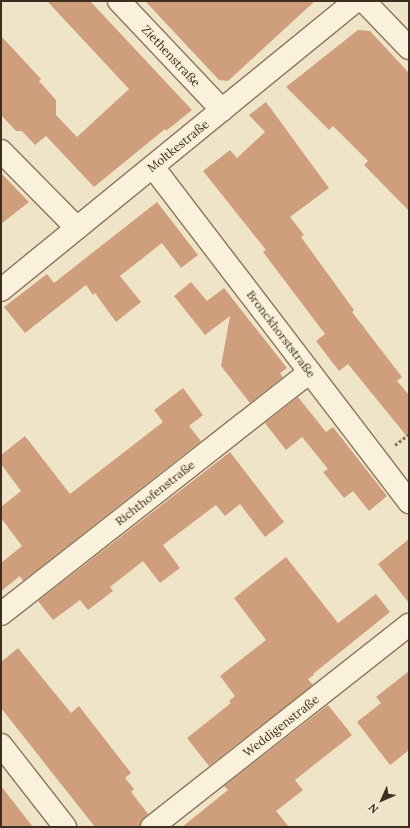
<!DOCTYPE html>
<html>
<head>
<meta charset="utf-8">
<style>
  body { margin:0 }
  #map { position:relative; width:410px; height:828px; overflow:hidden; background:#f0e4c8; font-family:Lora,serif }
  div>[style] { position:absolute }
  .building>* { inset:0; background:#cf9f7d }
  .path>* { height:2.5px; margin-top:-1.25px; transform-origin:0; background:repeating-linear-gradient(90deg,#8d765c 0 3px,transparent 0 5px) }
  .roads { filter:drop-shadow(1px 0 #8d765c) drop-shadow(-1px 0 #8d765c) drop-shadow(0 1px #8d765c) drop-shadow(0 -1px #8d765c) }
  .minor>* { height:22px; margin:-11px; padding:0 11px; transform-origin:11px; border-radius:11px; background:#faf1dc }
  span { translate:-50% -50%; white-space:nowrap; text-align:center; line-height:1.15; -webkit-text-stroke:3px #f7eed8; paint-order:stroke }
  .street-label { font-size:12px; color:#3d2e20 }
  .frame { position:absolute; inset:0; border:2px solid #3d2e20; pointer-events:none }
  .north { position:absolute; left:362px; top:780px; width:40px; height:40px; -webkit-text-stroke:3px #f7eed8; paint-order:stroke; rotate:225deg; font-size:11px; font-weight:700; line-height:16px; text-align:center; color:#3d2e20 }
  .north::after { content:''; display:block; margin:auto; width:14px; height:18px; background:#3d2e20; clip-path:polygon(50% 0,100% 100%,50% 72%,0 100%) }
</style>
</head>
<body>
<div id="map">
  <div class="building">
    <i style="clip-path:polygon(47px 1px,90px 1px,192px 110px,166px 131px,165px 129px,94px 187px,46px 136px,35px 145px,22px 131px,16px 131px,1px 115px,1px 36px,41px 79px,39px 81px,56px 100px,56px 115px,77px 137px,129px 89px)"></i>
    <i style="clip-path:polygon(145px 1px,315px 1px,228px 81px,219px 80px)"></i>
    <i style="clip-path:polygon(358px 30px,370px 31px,409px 73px,409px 211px,364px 165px,368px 161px,333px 126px,329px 130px,286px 87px)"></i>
    <i style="clip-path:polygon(266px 102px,329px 188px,290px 217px,304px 235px,301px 237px,354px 310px,352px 312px,402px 377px,397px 381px,409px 395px,409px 439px,348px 364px,339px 371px,316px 341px,325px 334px,263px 252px,266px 250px,203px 171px,230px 150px,237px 158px,265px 132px,249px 115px)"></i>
    <i style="clip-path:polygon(1px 173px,29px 202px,1px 224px)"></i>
    <i style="clip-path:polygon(157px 202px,198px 255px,181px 268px,162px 243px,120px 276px,141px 302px,116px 322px,95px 293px,93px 295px,86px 285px,25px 333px,4px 307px,47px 274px,54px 283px)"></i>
    <i style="clip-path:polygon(191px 282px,207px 301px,224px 288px,287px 368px,280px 373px,283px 377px,250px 403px,221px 366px,230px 316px,205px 335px,174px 296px)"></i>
    <i style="clip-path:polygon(183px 388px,203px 415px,189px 426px,201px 441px,23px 581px,20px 576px,1px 591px,1px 563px,22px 546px,1px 518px,1px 507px,21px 491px,1px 464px,1px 455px,25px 436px,70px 494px,163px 422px,154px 410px)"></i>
    <i style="clip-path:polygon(298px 397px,326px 432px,333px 427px,387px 496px,369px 511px,353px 491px,344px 498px,323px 472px,328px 469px,302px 437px,286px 450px,265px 423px)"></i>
    <i style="clip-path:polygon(230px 452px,284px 522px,265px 537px,240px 504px,225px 516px,216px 505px,163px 545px,180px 568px,160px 583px,143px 561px,110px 587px,113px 591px,88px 610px,80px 600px,53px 620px,38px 601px)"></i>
    <i style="clip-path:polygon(409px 539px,409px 603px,378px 564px)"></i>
    <i style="clip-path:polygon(286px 557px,338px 623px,376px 594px,390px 612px,313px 674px,314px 675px,308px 679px,313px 685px,209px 766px,187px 738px,231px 703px,229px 701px,235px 696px,220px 676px,266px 640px,234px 598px)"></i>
    <i style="clip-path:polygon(18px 648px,71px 713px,79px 706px,131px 773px,125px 778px,134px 789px,131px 792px,148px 814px,141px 822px,140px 827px,95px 827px,1px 708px,1px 662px)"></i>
    <i style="clip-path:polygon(409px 671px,409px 750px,390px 765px,357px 722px,381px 703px,376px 697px)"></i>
    <i style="clip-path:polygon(328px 705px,352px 735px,295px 780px,303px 790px,276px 811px,289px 827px,182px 827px,228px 790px,224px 786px)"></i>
    <i style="clip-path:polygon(1px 786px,33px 827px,1px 827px)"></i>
  </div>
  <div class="path">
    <i style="left:395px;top:445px;width:18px;rotate:-38deg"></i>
  </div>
  <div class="roads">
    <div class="minor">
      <i style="left:119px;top:1px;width:150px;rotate:46.6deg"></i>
      <i style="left:364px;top:1px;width:65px;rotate:46.2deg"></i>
      <i style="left:1px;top:151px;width:108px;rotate:45.4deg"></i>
      <i style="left:153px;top:167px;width:422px;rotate:52.6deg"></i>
      <i style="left:1px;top:290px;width:457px;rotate:-39.2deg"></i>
      <i style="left:1px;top:614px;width:392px;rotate:-38.1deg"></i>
      <i style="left:1px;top:745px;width:104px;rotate:52deg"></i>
      <i style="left:152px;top:827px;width:327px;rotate:-38.2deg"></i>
    </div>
  </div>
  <div class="street-label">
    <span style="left:171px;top:56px;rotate:47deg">Ziethenstraße</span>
    <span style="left:178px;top:146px;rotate:-39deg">Moltkestraße</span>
    <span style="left:281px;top:334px;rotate:53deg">Bronckhorststraße</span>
    <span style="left:155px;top:493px;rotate:-38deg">Richthofenstraße</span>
    <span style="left:281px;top:726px;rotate:-38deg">Weddigenstraße</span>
  </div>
  <div class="frame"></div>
  <div class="north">N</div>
</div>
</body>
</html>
